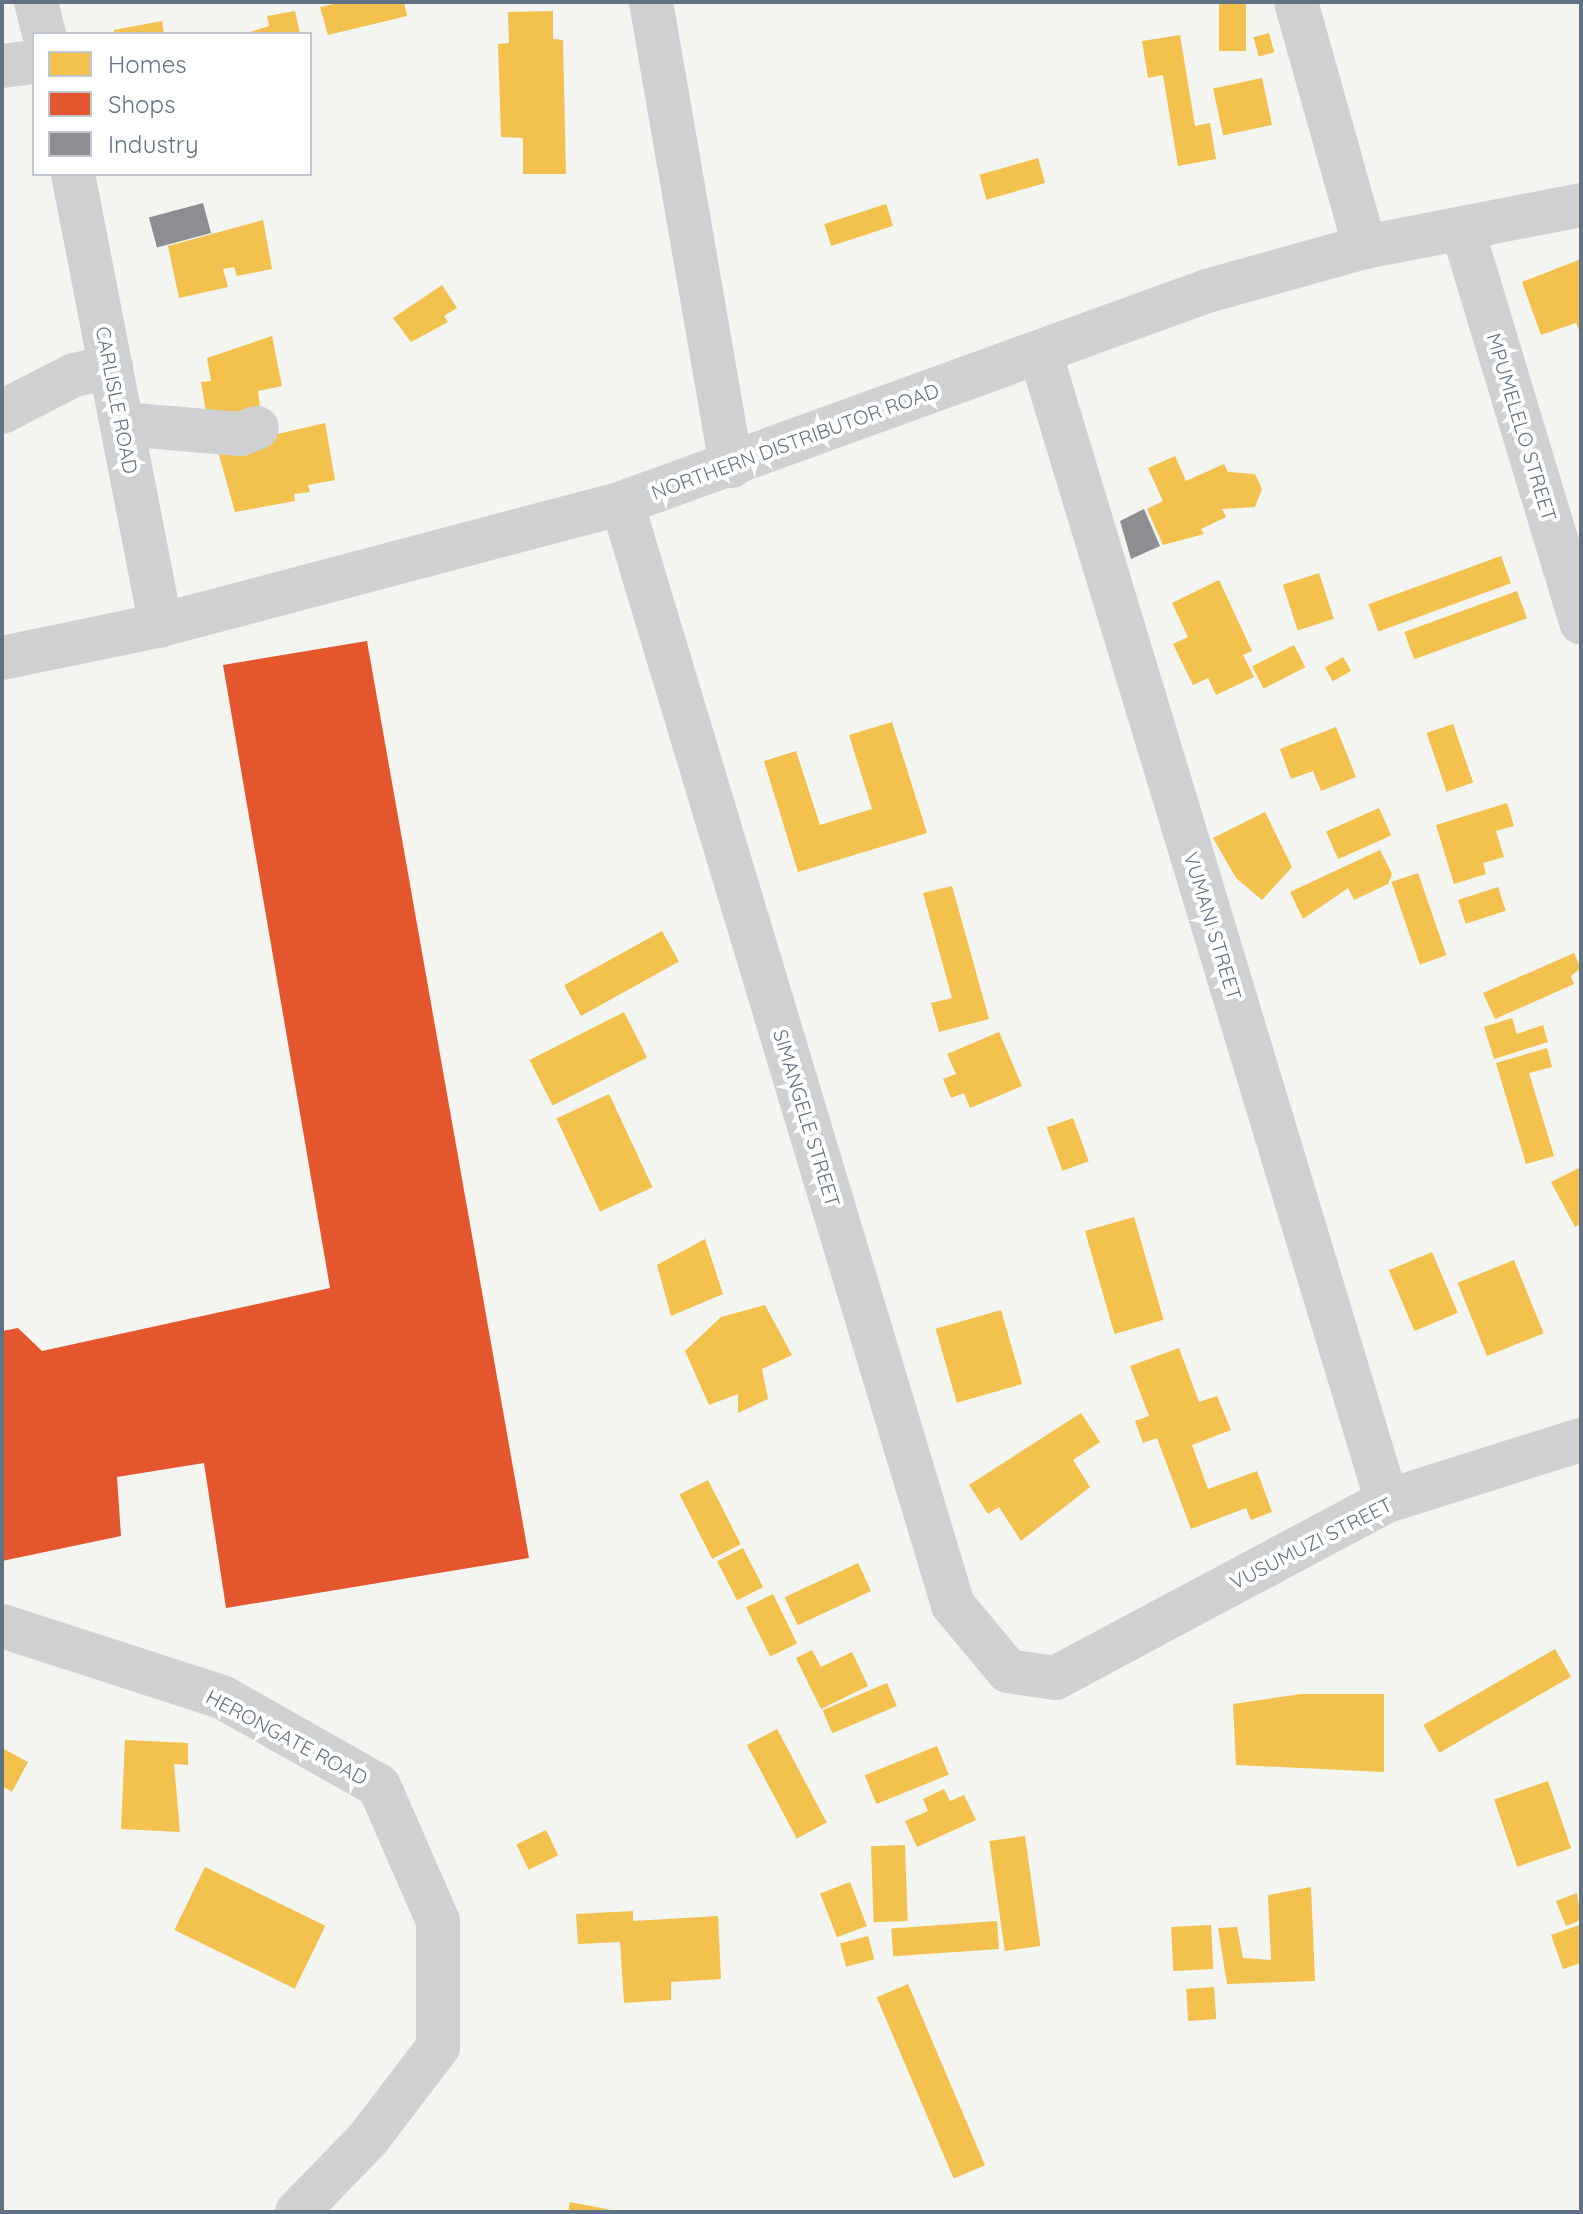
<!DOCTYPE html>
<html>
<head>
<meta charset="utf-8">
<style>
  body { margin:0 }
  #map { position:relative; width:1583px; height:2214px; overflow:hidden; background:#f4f4f1; font-family:Quicksand,sans-serif }
  div>[style] { position:absolute }
  .homes>* { inset:0; background:#f2c14e; transform-origin:0 0 }
  .shops>* { inset:0; background:#e4572e }
  .industry>* { inset:0; background:#8d8d92; transform-origin:0 0 }
  .minor>* { height:44px; margin:-22px; padding:0 22px; transform-origin:22px; border-radius:22px; background:#cfd0d1 }
  span { translate:-50% -50%; white-space:nowrap; text-align:center; line-height:1.15; -webkit-text-stroke:8px #fff; paint-order:stroke }
  .street-label { font-size:20px; color:#617284 }
  .frame { position:absolute; inset:0; border:4px solid #617284; pointer-events:none }
  .legend { position:absolute; left:32px; top:32px; width:280px; height:144px; box-sizing:border-box; background:#fff; border:2px solid #c0c7ce; margin:0; padding:10px 14px; list-style:none; font-size:24px; color:#617284 }
  .legend li { display:flex; align-items:center; gap:16px; height:40px }
  .legend b { width:40px; border:2px solid #c0c7ce }
</style>
</head>
<body>
<div id="map">
  <div class="homes">
    <i style="clip-path:polygon(343px 2px,404px 2px,407px 16px,328px 35px,320px 7px)"></i>
    <i style="left:1219px;top:2px;width:27px;height:49px"></i>
    <i style="clip-path:polygon(295px 11px,300px 34px,244px 34px,269px 26px,267px 16px)"></i>
    <i style="clip-path:polygon(553px 11px,553px 39px,563px 40px,566px 174px,523px 174px,523px 138px,501px 137px,498px 44px,509px 43px,508px 12px)"></i>
    <i style="clip-path:polygon(162px 21px,164px 34px,114px 34px,114px 30px)"></i>
    <i style="left:1269px;top:33px;width:20px;height:16px;rotate:75deg"></i>
    <i style="clip-path:polygon(1180px 35px,1195px 126px,1210px 123px,1216px 159px,1178px 166px,1163px 75px,1148px 78px,1142px 41px)"></i>
    <i style="left:1262px;top:78px;width:48px;height:50px;rotate:78deg"></i>
    <i style="left:1038px;top:158px;width:26px;height:61px;rotate:74deg"></i>
    <i style="left:886px;top:204px;width:23px;height:65px;rotate:72deg"></i>
    <i style="clip-path:polygon(263px 220px,272px 269px,237px 276px,234px 267px,223px 269px,228px 287px,179px 298px,168px 246px)"></i>
    <i style="clip-path:polygon(1581px 259px,1581px 335px,1576px 323px,1541px 335px,1522px 282px)"></i>
    <i style="clip-path:polygon(442px 285px,457px 308px,444px 316px,448px 322px,411px 342px,393px 318px)"></i>
    <i style="clip-path:polygon(272px 336px,282px 386px,258px 391px,260px 407px,207px 417px,201px 382px,211px 381px,207px 358px)"></i>
    <i style="clip-path:polygon(325px 423px,335px 480px,308px 485px,310px 492px,294px 494px,295px 501px,235px 512px,217px 448px)"></i>
    <i style="clip-path:polygon(1175px 456px,1186px 481px,1224px 464px,1228px 472px,1255px 474px,1262px 489px,1255px 507px,1222px 509px,1226px 517px,1201px 529px,1204px 534px,1163px 545px,1147px 509px,1163px 501px,1148px 468px)"></i>
    <i style="left:1501px;top:556px;width:29px;height:141px;rotate:70deg"></i>
    <i style="left:1319px;top:573px;width:48px;height:38px;rotate:72deg"></i>
    <i style="clip-path:polygon(1219px 580px,1252px 651px,1243px 655px,1254px 677px,1216px 695px,1208px 678px,1193px 685px,1173px 644px,1188px 637px,1172px 603px)"></i>
    <i style="left:1517px;top:591px;width:29px;height:120px;rotate:70deg"></i>
    <i style="left:1294px;top:645px;width:25px;height:47px;rotate:63deg"></i>
    <i style="left:1343px;top:657px;width:16px;height:21px;rotate:60deg"></i>
    <i style="clip-path:polygon(892px 722px,927px 833px,798px 872px,764px 761px,796px 751px,820px 825px,872px 809px,849px 735px)"></i>
    <i style="left:1453px;top:724px;width:62px;height:28px;rotate:71deg"></i>
    <i style="clip-path:polygon(1336px 727px,1356px 777px,1321px 791px,1313px 771px,1291px 779px,1280px 749px)"></i>
    <i style="clip-path:polygon(1507px 803px,1514px 826px,1496px 831px,1504px 857px,1483px 863px,1486px 874px,1454px 884px,1436px 825px)"></i>
    <i style="left:1379px;top:808px;width:30px;height:58px;rotate:66deg"></i>
    <i style="clip-path:polygon(1265px 812px,1292px 867px,1262px 900px,1236px 878px,1213px 838px)"></i>
    <i style="clip-path:polygon(1380px 850px,1392px 874px,1388px 884px,1354px 900px,1348px 888px,1303px 919px,1290px 892px)"></i>
    <i style="left:1418px;top:873px;width:87px;height:28px;rotate:71deg"></i>
    <i style="clip-path:polygon(952px 886px,989px 1019px,939px 1032px,931px 1003px,952px 998px,923px 893px)"></i>
    <i style="left:1498px;top:887px;width:25px;height:42px;rotate:72deg"></i>
    <i style="left:662px;top:931px;width:35px;height:112px;rotate:61deg"></i>
    <i style="clip-path:polygon(1574px 953px,1581px 968px,1571px 976px,1574px 984px,1495px 1019px,1483px 993px)"></i>
    <i style="left:624px;top:1012px;width:51px;height:106px;rotate:63deg"></i>
    <i style="clip-path:polygon(1512px 1018px,1517px 1034px,1543px 1025px,1548px 1042px,1494px 1059px,1484px 1027px)"></i>
    <i style="clip-path:polygon(999px 1032px,1022px 1086px,970px 1108px,964px 1093px,951px 1098px,943px 1079px,956px 1074px,947px 1054px)"></i>
    <i style="clip-path:polygon(1547px 1048px,1552px 1067px,1529px 1073px,1554px 1156px,1526px 1164px,1496px 1063px)"></i>
    <i style="left:609px;top:1094px;width:103px;height:58px;rotate:65deg"></i>
    <i style="left:1073px;top:1118px;width:46px;height:28px;rotate:70deg"></i>
    <i style="clip-path:polygon(1581px 1167px,1581px 1224px,1575px 1227px,1551px 1182px)"></i>
    <i style="left:1134px;top:1217px;width:107px;height:51px;rotate:74deg"></i>
    <i style="clip-path:polygon(705px 1239px,723px 1294px,671px 1316px,657px 1265px)"></i>
    <i style="left:1432px;top:1252px;width:66px;height:47px;rotate:67deg"></i>
    <i style="left:1514px;top:1260px;width:79px;height:61px;rotate:68deg"></i>
    <i style="clip-path:polygon(765px 1305px,792px 1355px,762px 1369px,768px 1399px,738px 1413px,738px 1394px,709px 1405px,685px 1351px,721px 1317px)"></i>
    <i style="left:1001px;top:1310px;width:77px;height:68px;rotate:74deg"></i>
    <i style="clip-path:polygon(1179px 1348px,1199px 1402px,1217px 1396px,1231px 1430px,1192px 1445px,1208px 1489px,1257px 1471px,1272px 1512px,1251px 1520px,1246px 1508px,1191px 1529px,1157px 1438px,1143px 1443px,1135px 1421px,1149px 1416px,1130px 1366px)"></i>
    <i style="clip-path:polygon(1081px 1413px,1100px 1442px,1073px 1460px,1090px 1487px,1021px 1541px,999px 1507px,988px 1514px,969px 1485px)"></i>
    <i style="left:708px;top:1480px;width:72px;height:32px;rotate:63deg"></i>
    <i style="left:743px;top:1548px;width:44px;height:29px;rotate:63deg"></i>
    <i style="left:858px;top:1563px;width:31px;height:81px;rotate:65deg"></i>
    <i style="left:773px;top:1594px;width:55px;height:30px;rotate:64deg"></i>
    <i style="left:1555px;top:1649px;width:32px;height:152px;rotate:60deg"></i>
    <i style="clip-path:polygon(812px 1650px,821px 1667px,852px 1652px,868px 1686px,821px 1709px,796px 1658px)"></i>
    <i style="left:887px;top:1683px;width:25px;height:70px;rotate:67deg"></i>
    <i style="clip-path:polygon(1301px 1694px,1384px 1694px,1384px 1772px,1236px 1765px,1233px 1704px)"></i>
    <i style="left:777px;top:1729px;width:106px;height:34px;rotate:62deg"></i>
    <i style="clip-path:polygon(125px 1740px,188px 1743px,188px 1765px,174px 1764px,180px 1832px,121px 1829px)"></i>
    <i style="left:937px;top:1746px;width:31px;height:78px;rotate:68deg"></i>
    <i style="clip-path:polygon(2px 1748px,28px 1762px,12px 1792px,2px 1786px)"></i>
    <i style="left:1548px;top:1781px;width:71px;height:57px;rotate:71deg"></i>
    <i style="clip-path:polygon(944px 1789px,950px 1801px,964px 1795px,976px 1820px,917px 1847px,905px 1821px,928px 1811px,923px 1799px)"></i>
    <i style="left:546px;top:1830px;width:28px;height:33px;rotate:64deg"></i>
    <i style="left:1025px;top:1836px;width:111px;height:36px;rotate:82deg"></i>
    <i style="left:905px;top:1845px;width:76px;height:34px;rotate:88deg"></i>
    <i style="left:205px;top:1867px;width:134px;height:70px;rotate:26deg"></i>
    <i style="left:850px;top:1882px;width:47px;height:32px;rotate:69deg"></i>
    <i style="clip-path:polygon(1311px 1887px,1315px 1981px,1227px 1984px,1218px 1928px,1237px 1927px,1243px 1958px,1271px 1960px,1268px 1895px)"></i>
    <i style="clip-path:polygon(1577px 1893px,1581px 1920px,1566px 1926px,1556px 1901px)"></i>
    <i style="clip-path:polygon(633px 1911px,633px 1921px,718px 1916px,721px 1979px,671px 1982px,671px 2000px,624px 2003px,620px 1942px,578px 1944px,576px 1914px)"></i>
    <i style="left:997px;top:1921px;width:28px;height:106px;rotate:86deg"></i>
    <i style="left:1211px;top:1925px;width:44px;height:40px;rotate:87deg"></i>
    <i style="clip-path:polygon(1579px 1925px,1581px 1963px,1563px 1969px,1551px 1935px)"></i>
    <i style="left:868px;top:1936px;width:24px;height:29px;rotate:75deg"></i>
    <i style="left:908px;top:1984px;width:197px;height:34px;rotate:67deg"></i>
    <i style="left:1214px;top:1987px;width:32px;height:28px;rotate:86deg"></i>
    <i style="clip-path:polygon(570px 2202px,617px 2211px,617px 2212px,568px 2212px)"></i>
  </div>
  <div class="shops">
    <i style="clip-path:polygon(367px 641px,529px 1558px,226px 1608px,204px 1463px,117px 1477px,121px 1536px,2px 1561px,2px 1331px,18px 1328px,42px 1351px,330px 1288px,223px 665px)"></i>
  </div>
  <div class="industry">
    <i style="left:203px;top:203px;width:31px;height:56px;rotate:75deg"></i>
    <i style="clip-path:polygon(1144px 509px,1160px 546px,1131px 559px,1120px 521px)"></i>
  </div>
  <div class="minor">
    <i style="left:36px;top:2px;width:33px;rotate:76deg"></i>
    <i style="left:651px;top:2px;width:471px;rotate:80.2deg"></i>
    <i style="left:1296px;top:2px;width:255px;rotate:74.3deg"></i>
    <i style="left:2px;top:66px;width:32px;rotate:-7deg"></i>
    <i style="left:73px;top:174px;width:460px;rotate:79deg"></i>
    <i style="left:1463px;top:231px;width:409px;rotate:73.2deg"></i>
    <i style="left:1040px;top:352px;width:1200px;rotate:73.2deg"></i>
    <i style="left:2px;top:412px;width:81px;rotate:-27.2deg"></i>
    <i style="left:74px;top:375px;width:38px;rotate:-12deg"></i>
    <i style="left:122px;top:424px;width:119px;rotate:4.8deg"></i>
    <i style="left:241px;top:434px;width:17px;rotate:-21deg"></i>
    <i style="left:622px;top:503px;width:1151px;rotate:73.28deg"></i>
    <i style="left:953px;top:1605px;width:86px;rotate:50.2deg"></i>
    <i style="left:1008px;top:1671px;width:48px;rotate:8.5deg"></i>
    <i style="left:1055px;top:1678px;width:376px;rotate:-28.1deg"></i>
    <i style="left:1387px;top:1501px;width:203px;rotate:-17.5deg"></i>
    <i style="left:2px;top:658px;width:162px;rotate:-11.7deg"></i>
    <i style="left:161px;top:625px;width:477px;rotate:-14.8deg"></i>
    <i style="left:622px;top:503px;width:622px;rotate:-19.92deg"></i>
    <i style="left:1207px;top:291px;width:164px;rotate:-15.6deg"></i>
    <i style="left:1365px;top:247px;width:220px;rotate:-11deg"></i>
    <i style="left:2px;top:1626px;width:231px;rotate:17.9deg"></i>
    <i style="left:222px;top:1697px;width:180px;rotate:29.5deg"></i>
    <i style="left:379px;top:1786px;width:147px;rotate:66.4deg"></i>
    <i style="left:438px;top:1921px;width:126px;rotate:90deg"></i>
    <i style="left:438px;top:2047px;width:116px;rotate:127.3deg"></i>
    <i style="left:368px;top:2139px;width:102px;rotate:134.2deg"></i>
  </div>
  <div class="street-label">
    <span style="left:117px;top:400px;rotate:79deg">CARLISLE ROAD</span>
    <span style="left:1522px;top:427px;rotate:73deg">MPUMELELO STREET</span>
    <span style="left:795px;top:441px;rotate:-20deg">NORTHERN DISTRIBUTOR ROAD</span>
    <span style="left:1213px;top:926px;rotate:73deg">VUMANI STREET</span>
    <span style="left:807px;top:1118px;rotate:73deg">SIMANGELE STREET</span>
    <span style="left:1311px;top:1543px;rotate:-27deg">VUSUMUZI STREET</span>
    <span style="left:287px;top:1737px;rotate:28deg">HERONGATE ROAD</span>
  </div>
  <div class="frame"></div>
  <ul class="legend">
  <li><b style="height:22px;background:#f2c14e"></b>Homes</li>
  <li><b style="height:22px;background:#e4572e"></b>Shops</li>
  <li><b style="height:22px;background:#8d8d92"></b>Industry</li>
  </ul>
</div>
</body>
</html>
